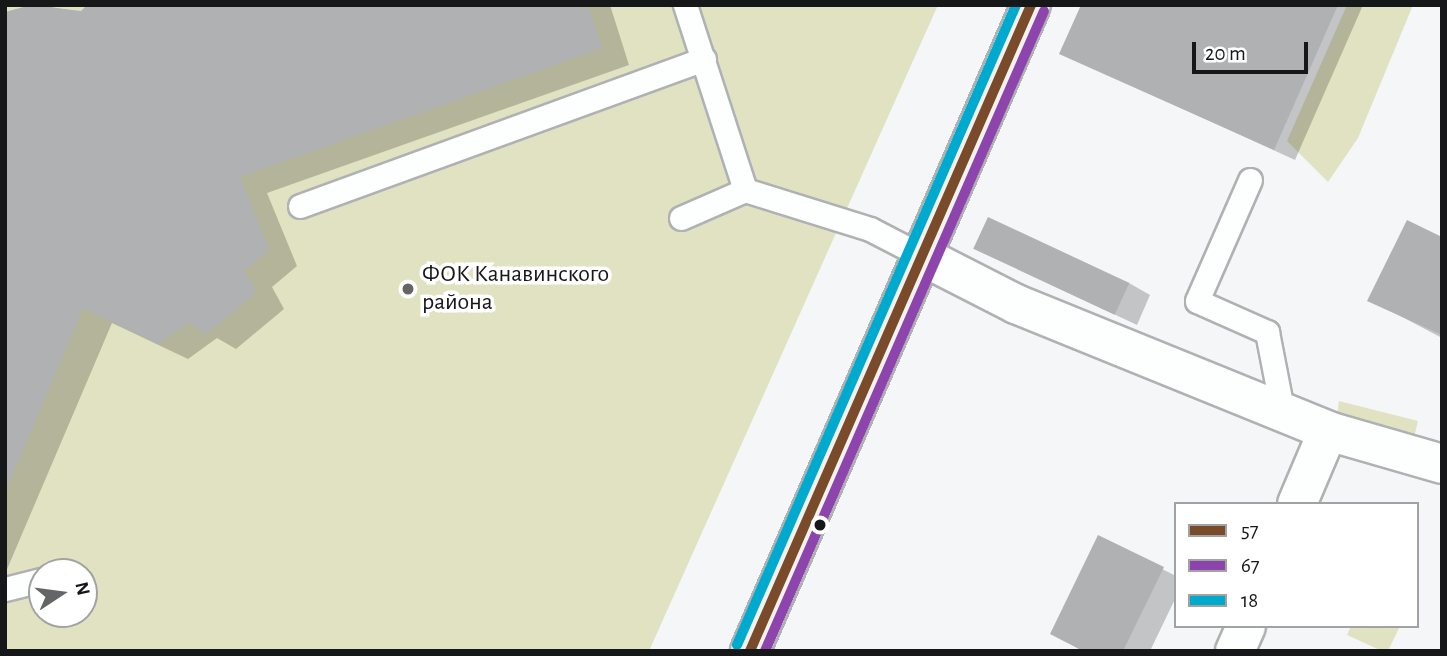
<!DOCTYPE html>
<html>
<head>
<meta charset="utf-8">
<style>
  body { margin:0 }
  #map { position:relative; width:1447px; height:656px; overflow:hidden; background:#f4f6f8; font-family:"Alegreya Sans",sans-serif }
  div>[style] { position:absolute }
  .green>* { inset:0; background:#e1e2c2 }
  .shadow>* { inset:0; background:#0003 }
  .building>* { inset:0; background:#b0b1b3; transform-origin:0 0 }
  .roads { filter:drop-shadow(2px 0 #afb1b2) drop-shadow(-2px 0 #afb1b2) drop-shadow(0 2px #afb1b2) drop-shadow(0 -2px #afb1b2) }
  .service>* { height:23px; margin:-11.5px; padding:0 11.5px; transform-origin:11.5px; border-radius:11.5px; background:#fdfefe }
  .minor>* { height:38px; margin:-19px; padding:0 19px; transform-origin:19px; border-radius:19px; background:#fdfefe }
  .secondary>* { height:38px; margin:-19px; padding:0 19px; transform-origin:19px; border-radius:19px; background:#f2f3ee }
  .bus-1>* { height:10px; margin:-5px; padding:0 5px; transform-origin:5px; border-radius:5px; background:#7a4b2a }
  .bus-2>* { height:10px; margin:-5px; padding:0 5px; transform-origin:5px; border-radius:5px; background:#8e44ad }
  .bus-3>* { height:10px; margin:-5px; padding:0 5px; transform-origin:5px; border-radius:5px; background:#00a9ce }
  .dots>* { width:19px; height:19px; translate:-50% -50%; box-sizing:border-box; border:4px solid #fff; border-radius:50% }
  span { translate:-50% -50%; white-space:nowrap; text-align:center; line-height:1.15; -webkit-text-stroke:7px #fff; paint-order:stroke }
  .poi-label { font-size:24px; color:#161719 }
  .left { translate:0 -50%; text-align:left }
  .frame { position:absolute; inset:0; border:7px solid #161719; pointer-events:none }
  .legend { position:absolute; left:1174px; top:502px; width:245px; height:126px; box-sizing:border-box; background:#fff; border:2px solid #a2a2a3; margin:0; padding:9px 12px; list-style:none; font-size:21px; color:#161719 }
  .legend li { display:flex; align-items:center; gap:14px; height:35px }
  .legend b { width:35px; border:2px solid #a2a2a3 }
  .north { position:absolute; left:28px; top:558px; width:70px; height:70px; box-sizing:border-box; background:#fff; border:2px solid #a2a2a3; border-radius:50%; rotate:77deg; font-size:19px; font-weight:700; line-height:28px; text-align:center; color:#161719 }
  .north::after { content:''; display:block; margin:auto; width:24px; height:32px; background:#646567; clip-path:polygon(50% 0,100% 100%,50% 72%,0 100%) }
  .scale { position:absolute; left:1192px; top:42px; width:116px; height:32px; box-sizing:border-box; border:4px solid #161719; border-top:0; padding-left:9px; font-size:21px; line-height:24px; white-space:nowrap; color:#161719; -webkit-text-stroke:5px #fff; paint-order:stroke }
</style>
</head>
<body>
<div id="map">
  <div class="green">
    <i style="clip-path:polygon(evenodd,5px 5px,938px 5px,649px 651px,5px 651px,5px 5px,42px 572px,84px 572px,84px 614px,42px 614px,42px 572px)"></i>
    <i style="clip-path:polygon(1347px 5px,1413px 5px,1358px 138px,1328px 182px,1287px 141px)"></i>
    <i style="clip-path:polygon(1339px 401px,1418px 421px,1412px 446px,1336px 422px)"></i>
    <i style="clip-path:polygon(1351px 626px,1400px 626px,1388px 651px,1382px 651px,1347px 635px)"></i>
  </div>
  <div class="shadow">
    <i style="clip-path:polygon(41px 5px,82px 13px,90px 5px,610px 5px,629px 65px,267px 193px,297px 266px,272px 287px,284px 309px,236px 349px,217px 338px,188px 359px,112px 323px,5px 574px,5px 13px)"></i>
    <i style="clip-path:polygon(1082px 5px,1363px 5px,1295px 160px,1061px 53px)"></i>
    <i style="clip-path:polygon(1442px 239px,1442px 338px,1370px 300px)"></i>
    <i style="clip-path:polygon(976px 249px,1129px 283px,1150px 295px,1137px 325px)"></i>
    <i style="clip-path:polygon(1099px 537px,1176px 576px,1176px 597px,1150px 651px,1083px 651px,1052px 634px)"></i>
  </div>
  <div class="building">
    <i style="clip-path:polygon(31px 5px,81px 11px,87px 5px,587px 5px,602px 48px,240px 177px,269px 250px,245px 270px,256px 292px,206px 334px,189px 322px,158px 344px,83px 308px,5px 492px,5px 12px)"></i>
    <i style="clip-path:polygon(1081px 5px,1338px 5px,1274px 150px,1059px 54px)"></i>
    <i style="left:988px;top:217px;width:156px;height:35px;rotate:25deg"></i>
    <i style="clip-path:polygon(1407px 220px,1442px 237px,1442px 335px,1367px 301px)"></i>
    <i style="clip-path:polygon(1098px 535px,1164px 567px,1123px 651px,1083px 651px,1050px 634px)"></i>
  </div>
  <div class="roads">
    <div class="service">
      <i style="left:685px;top:5px;width:194px;rotate:72deg"></i>
      <i style="left:1250px;top:180px;width:132px;rotate:113.7deg"></i>
      <i style="left:1197px;top:301px;width:77px;rotate:23.9deg"></i>
      <i style="left:1267px;top:332px;width:78px;rotate:79deg"></i>
      <i style="left:300px;top:206px;width:430px;rotate:-20deg"></i>
      <i style="left:681px;top:218px;width:70px;rotate:-23.6deg"></i>
      <i style="left:745px;top:190px;width:131px;rotate:17.3deg"></i>
      <i style="left:870px;top:229px;width:59px;rotate:27.4deg"></i>
      <i style="left:5px;top:589px;width:38px;rotate:-14deg"></i>
    </div>
    <div class="minor">
      <i style="left:922px;top:256px;width:106px;rotate:27.1deg"></i>
      <i style="left:1016px;top:304px;width:337px;rotate:22.1deg"></i>
      <i style="left:1328px;top:431px;width:119px;rotate:16.1deg"></i>
      <i style="left:1297px;top:504px;width:79px;rotate:-67deg"></i>
      <i style="left:1235px;top:651px;width:27px;rotate:-66deg"></i>
    </div>
    <div class="secondary">
      <i style="left:750px;top:651px;width:704px;rotate:-66.49deg"></i>
    </div>
  </div>
  <div class="bus-1">
    <i style="left:750px;top:651px;width:704px;rotate:-66.49deg"></i>
  </div>
  <div class="bus-2">
    <i style="left:765px;top:651px;width:698px;rotate:-66.45deg"></i>
  </div>
  <div class="bus-3">
    <i style="left:737px;top:645px;width:698px;rotate:-66.45deg"></i>
  </div>
  <div class="dots">
    <i style="left:408px;top:289px;background:#646567"></i>
    <i style="left:820px;top:525px;background:#161719"></i>
  </div>
  <div class="poi-label">
    <span class="left" style="left:422px;top:289px">ФОК Канавинского<br>района</span>
  </div>
  <div class="frame"></div>
  <ul class="legend">
  <li><b style="height:9px;background:#7a4b2a"></b>57</li>
  <li><b style="height:9px;background:#8e44ad"></b>67</li>
  <li><b style="height:9px;background:#00a9ce"></b>18</li>
  </ul>
  <div class="north">N</div>
  <div class="scale">20 m</div>
</div>
</body>
</html>
